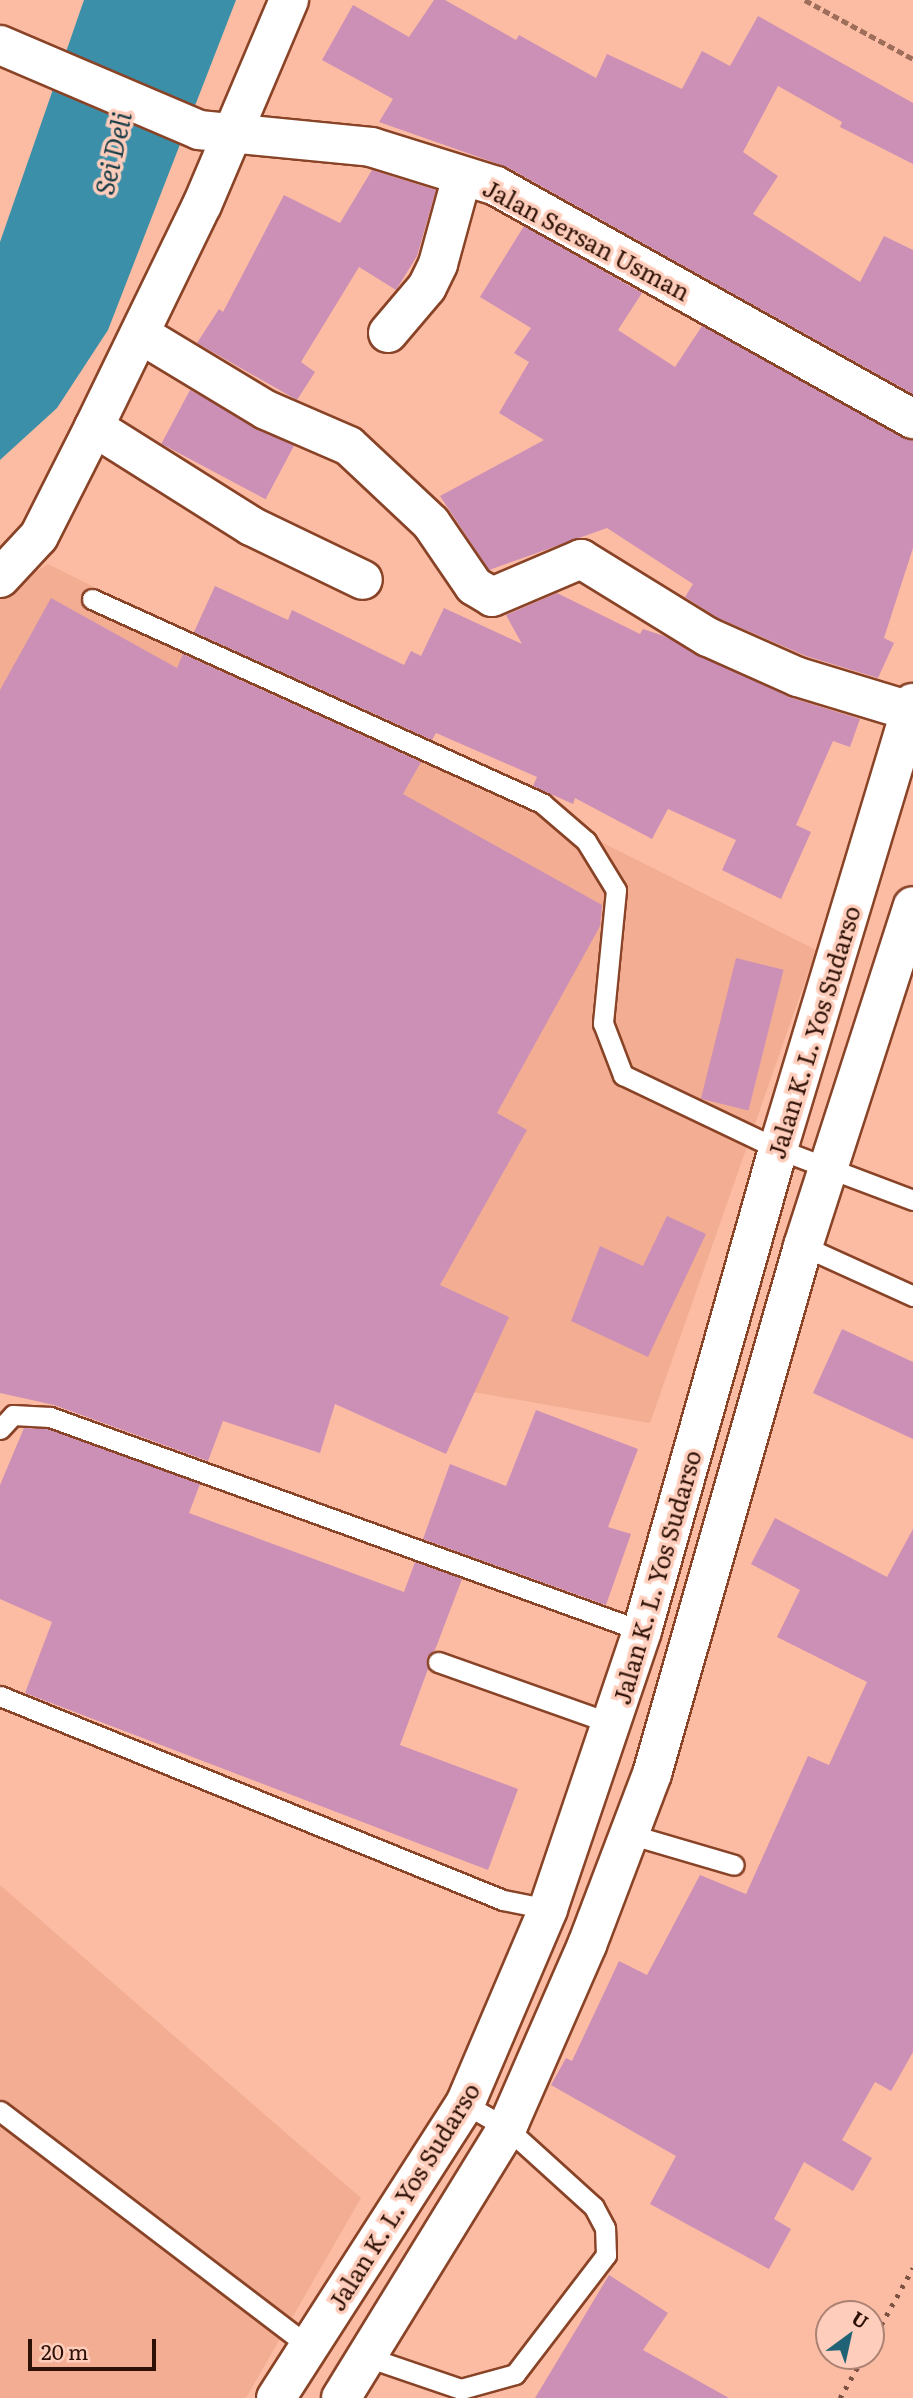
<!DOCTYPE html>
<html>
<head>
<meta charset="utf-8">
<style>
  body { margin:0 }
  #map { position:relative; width:913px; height:2398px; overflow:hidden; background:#fcbca3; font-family:Literata,serif }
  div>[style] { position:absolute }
  .built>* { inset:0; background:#f2ad92 }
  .water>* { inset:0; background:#3c8fa9 }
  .building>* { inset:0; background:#cc90b6; transform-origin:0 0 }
  .path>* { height:4.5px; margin-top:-2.25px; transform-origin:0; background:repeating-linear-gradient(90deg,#9e6e5b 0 7px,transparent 0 10.5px) }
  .roads { filter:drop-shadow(2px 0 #894327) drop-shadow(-2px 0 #894327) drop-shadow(0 2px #894327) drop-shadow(0 -2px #894327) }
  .lane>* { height:19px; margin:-9.5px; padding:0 9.5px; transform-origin:9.5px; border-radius:9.5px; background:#fff }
  .street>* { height:38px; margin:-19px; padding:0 19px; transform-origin:19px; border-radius:19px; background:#fff }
  .highway>* { height:38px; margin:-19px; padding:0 19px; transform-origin:19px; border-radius:19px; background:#fff }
  .rail>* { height:5px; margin-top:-2.5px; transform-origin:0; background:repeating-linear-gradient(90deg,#7b5141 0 3.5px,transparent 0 10.5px) }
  span { translate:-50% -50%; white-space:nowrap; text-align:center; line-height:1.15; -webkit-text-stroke:7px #ffcdbb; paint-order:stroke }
  .street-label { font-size:24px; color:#2e1106 }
  .water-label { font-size:26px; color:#153b47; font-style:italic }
  .north { position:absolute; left:815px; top:2300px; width:70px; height:70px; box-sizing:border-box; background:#ffcdbb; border:2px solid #ab8273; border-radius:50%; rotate:33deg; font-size:19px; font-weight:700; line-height:28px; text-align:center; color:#2e1106 }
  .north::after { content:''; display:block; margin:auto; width:24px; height:32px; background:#206276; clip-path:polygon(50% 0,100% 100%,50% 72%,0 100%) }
  .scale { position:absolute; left:28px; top:2339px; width:128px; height:32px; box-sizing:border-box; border:4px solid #2e1106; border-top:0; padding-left:9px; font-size:21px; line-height:24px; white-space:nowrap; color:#2e1106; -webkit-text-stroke:5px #ffcdbb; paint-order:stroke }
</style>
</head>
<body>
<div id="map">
  <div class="built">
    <i style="clip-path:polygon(48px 564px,816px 950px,650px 1423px,0 1309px,0 593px)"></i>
    <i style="clip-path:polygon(0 1885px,361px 2198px,246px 2398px,0 2398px)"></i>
  </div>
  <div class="water">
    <i style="clip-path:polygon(84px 0,236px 0,108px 330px,57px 408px,0 460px,0 242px)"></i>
  </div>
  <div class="building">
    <i style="clip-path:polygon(434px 0,445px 0,516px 40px,519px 35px,596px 78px,607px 54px,682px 89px,702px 51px,730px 66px,758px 16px,913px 103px,913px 164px,840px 127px,842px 122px,778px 86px,743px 152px,778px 176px,753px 214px,860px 282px,884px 236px,913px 250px,913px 394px,507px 167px,379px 122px,393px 99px,322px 60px,353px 5px,409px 37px)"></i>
    <i style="clip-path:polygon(372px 170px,436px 190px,417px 256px,396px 290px,359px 267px,301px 362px,315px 372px,297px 400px,197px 343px,219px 309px,223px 312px,284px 195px,340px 223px)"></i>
    <i style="clip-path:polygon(524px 226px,642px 293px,618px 330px,675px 367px,702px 326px,913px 441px,913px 548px,884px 638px,894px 643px,878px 678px,806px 656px,718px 618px,685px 597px,693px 584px,607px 528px,489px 570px,440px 496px,544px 440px,499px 413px,529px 362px,514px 353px,531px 328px,480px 297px)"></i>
    <i style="left:190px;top:390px;width:118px;height:61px;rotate:28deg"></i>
    <i style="clip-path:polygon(215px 586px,288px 620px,292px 610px,404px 665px,411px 651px,421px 656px,444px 608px,522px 644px,506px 615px,557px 593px,640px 634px,643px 629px,664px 636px,789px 697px,860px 719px,850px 747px,833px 741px,796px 825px,811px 832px,781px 899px,722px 870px,736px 840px,668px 809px,652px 839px,575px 798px,573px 804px,533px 786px,537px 777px,436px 733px,432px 740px,194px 632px)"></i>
    <i style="clip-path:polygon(51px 598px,177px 668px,183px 654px,421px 762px,403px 794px,602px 905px,600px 926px,497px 1113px,527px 1130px,440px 1285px,509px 1317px,446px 1454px,335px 1404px,320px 1453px,223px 1421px,208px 1461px,54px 1405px,0 1393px,0 690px)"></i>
    <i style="left:736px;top:958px;width:49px;height:145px;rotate:14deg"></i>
    <i style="clip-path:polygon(667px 1216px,706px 1234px,648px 1357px,571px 1321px,600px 1246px,643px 1266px)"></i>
    <i style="clip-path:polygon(842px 1329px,913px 1362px,913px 1439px,813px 1393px)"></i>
    <i style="clip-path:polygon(536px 1410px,638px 1449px,608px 1527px,631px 1534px,606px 1605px,423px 1539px,450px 1464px,506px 1486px)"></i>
    <i style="clip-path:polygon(24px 1428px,48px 1429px,200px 1484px,189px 1513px,404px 1592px,415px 1562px,462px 1579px,435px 1650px,427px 1657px,428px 1669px,400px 1745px,518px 1789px,488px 1870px,25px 1693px,52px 1622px,0 1599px,0 1485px)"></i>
    <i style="clip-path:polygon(775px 1518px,887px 1577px,913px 1529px,913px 2052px,891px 2091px,875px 2082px,842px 2140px,872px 2158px,853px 2191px,804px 2162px,774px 2219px,791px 2229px,769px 2269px,650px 2204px,676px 2156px,551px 2085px,566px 2058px,572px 2061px,619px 1961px,647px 1975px,700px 1875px,746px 1894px,808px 1756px,829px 1765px,867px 1682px,777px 1637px,800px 1590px,751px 1564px)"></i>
    <i style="clip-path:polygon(609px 2275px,668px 2313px,643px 2350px,729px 2398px,535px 2398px)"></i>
  </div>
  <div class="path">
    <i style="left:805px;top:0;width:123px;rotate:28.6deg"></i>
  </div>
  <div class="roads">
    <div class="lane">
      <i style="left:92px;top:599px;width:495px;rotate:24.4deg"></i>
      <i style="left:543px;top:804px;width:57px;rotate:40.7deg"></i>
      <i style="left:586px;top:841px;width:57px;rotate:58.5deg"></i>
      <i style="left:616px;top:890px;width:134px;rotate:95.6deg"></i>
      <i style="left:603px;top:1023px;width:56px;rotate:69deg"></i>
      <i style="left:623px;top:1075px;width:172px;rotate:25.5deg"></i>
      <i style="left:778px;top:1149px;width:144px;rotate:20.7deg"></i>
      <i style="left:803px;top:1246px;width:121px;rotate:24.4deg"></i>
      <i style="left:0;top:1429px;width:19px;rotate:-47deg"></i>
      <i style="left:13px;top:1415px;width:37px;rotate:3deg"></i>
      <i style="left:50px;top:1417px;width:629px;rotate:19.87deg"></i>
      <i style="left:438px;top:1662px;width:186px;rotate:19.5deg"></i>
      <i style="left:0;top:1696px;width:543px;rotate:22.08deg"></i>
      <i style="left:503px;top:1900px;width:46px;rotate:11.3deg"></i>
      <i style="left:629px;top:1834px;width:109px;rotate:16.4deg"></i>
      <i style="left:0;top:2111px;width:388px;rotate:37.3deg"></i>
      <i style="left:367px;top:2357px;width:99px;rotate:18.8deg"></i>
      <i style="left:461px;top:2389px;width:56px;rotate:-15.5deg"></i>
      <i style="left:515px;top:2374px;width:150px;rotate:-52.6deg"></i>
      <i style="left:606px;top:2255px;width:27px;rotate:-92deg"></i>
      <i style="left:605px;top:2228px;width:24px;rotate:-118deg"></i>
      <i style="left:594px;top:2207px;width:118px;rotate:-137.8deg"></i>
      <i style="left:507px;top:2128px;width:48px;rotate:-150.3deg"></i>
    </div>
    <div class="street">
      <i style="left:0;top:45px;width:216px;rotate:23.1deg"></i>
      <i style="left:199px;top:130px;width:173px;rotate:5.6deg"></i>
      <i style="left:371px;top:147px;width:131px;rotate:17.3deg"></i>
      <i style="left:496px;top:186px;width:478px;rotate:29.2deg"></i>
      <i style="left:388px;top:333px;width:60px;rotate:-49.7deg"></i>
      <i style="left:427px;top:287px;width:25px;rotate:-64deg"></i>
      <i style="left:438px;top:264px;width:91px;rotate:-74.7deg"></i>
      <i style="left:140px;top:334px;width:147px;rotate:31.1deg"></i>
      <i style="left:266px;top:410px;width:90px;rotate:23.4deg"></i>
      <i style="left:349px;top:446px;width:112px;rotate:43.2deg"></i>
      <i style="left:431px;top:523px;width:76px;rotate:55.7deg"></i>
      <i style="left:474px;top:586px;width:21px;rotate:31deg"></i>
      <i style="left:492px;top:597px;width:97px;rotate:-23.1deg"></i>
      <i style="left:581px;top:559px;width:149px;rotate:31.6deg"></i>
      <i style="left:708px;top:637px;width:98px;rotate:24deg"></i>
      <i style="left:798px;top:677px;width:117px;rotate:16.9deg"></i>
      <i style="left:94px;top:427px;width:186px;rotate:32.2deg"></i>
      <i style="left:251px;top:526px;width:124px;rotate:25.7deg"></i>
      <i style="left:0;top:578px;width:57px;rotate:-47.1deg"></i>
      <i style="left:39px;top:536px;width:122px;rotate:-63.2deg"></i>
      <i style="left:94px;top:427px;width:247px;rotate:-64.1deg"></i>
      <i style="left:202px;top:205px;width:223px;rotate:-67deg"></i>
    </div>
    <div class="highway">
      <i style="left:276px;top:2398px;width:350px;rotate:-57.3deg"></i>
      <i style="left:465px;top:2104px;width:212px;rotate:-66.9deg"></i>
      <i style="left:548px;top:1909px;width:293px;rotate:-71.3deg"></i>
      <i style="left:642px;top:1631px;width:501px;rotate:-74.24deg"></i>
      <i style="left:778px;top:1149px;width:466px;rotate:-73.2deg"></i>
      <i style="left:341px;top:2398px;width:317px;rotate:-58.4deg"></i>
      <i style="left:507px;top:2128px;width:200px;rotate:-66.4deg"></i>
      <i style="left:587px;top:1945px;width:183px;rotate:-69.2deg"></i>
      <i style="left:652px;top:1774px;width:549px;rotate:-74.04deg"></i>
      <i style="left:803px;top:1246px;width:357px;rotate:-72.1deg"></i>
    </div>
  </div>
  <div class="rail">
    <i style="left:871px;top:2343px;width:86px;rotate:-60.8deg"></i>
    <i style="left:840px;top:2398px;width:48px;rotate:-60.3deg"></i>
  </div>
  <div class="street-label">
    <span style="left:587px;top:239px;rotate:28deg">Jalan Sersan Usman</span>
    <span style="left:813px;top:1032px;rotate:-73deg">Jalan K. L. Yos Sudarso</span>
    <span style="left:656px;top:1577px;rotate:-74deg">Jalan K. L. Yos Sudarso</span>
    <span style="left:403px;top:2196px;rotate:-58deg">Jalan K. L. Yos Sudarso</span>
  </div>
  <div class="water-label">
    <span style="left:112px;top:153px;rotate:-77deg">Sei Deli</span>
  </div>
  <div class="north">U</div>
  <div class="scale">20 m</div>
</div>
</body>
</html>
